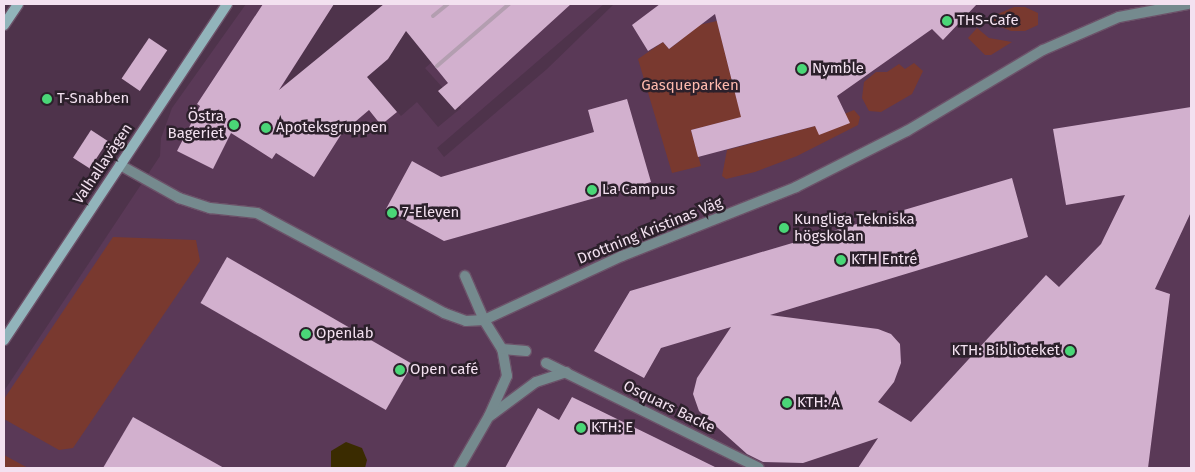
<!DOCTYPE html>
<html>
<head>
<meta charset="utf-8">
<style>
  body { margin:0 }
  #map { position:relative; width:1195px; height:472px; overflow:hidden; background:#4e334b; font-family:"Fira Sans",sans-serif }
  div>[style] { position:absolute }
  .built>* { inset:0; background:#5a3957 }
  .green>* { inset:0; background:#79392f }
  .water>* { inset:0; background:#3a2b00 }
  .building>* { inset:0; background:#d2b0ce; transform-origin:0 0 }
  .roads { filter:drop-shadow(1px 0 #6c5269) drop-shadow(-1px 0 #6c5269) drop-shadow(0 1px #6c5269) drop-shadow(0 -1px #6c5269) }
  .street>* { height:10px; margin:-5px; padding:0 5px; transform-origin:5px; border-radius:5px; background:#758a8e }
  .secondary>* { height:10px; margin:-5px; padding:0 5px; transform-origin:5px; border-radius:5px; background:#92b4bb }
  .rail>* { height:4px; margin:-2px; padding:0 2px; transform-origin:2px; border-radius:2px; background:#b39eb0 }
  .dots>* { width:14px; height:14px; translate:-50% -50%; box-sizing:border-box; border:2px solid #2c202b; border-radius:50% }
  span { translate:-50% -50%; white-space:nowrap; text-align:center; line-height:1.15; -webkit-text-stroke:5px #2c202b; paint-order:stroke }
  .poi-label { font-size:15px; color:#f3e1f0 }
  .left { translate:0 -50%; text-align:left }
  .right { translate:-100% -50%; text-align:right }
  .park-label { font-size:15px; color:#feb9ad }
  .street-label { font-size:15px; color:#f3e1f0 }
  .frame { position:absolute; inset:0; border:5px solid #f3e1f0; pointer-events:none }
</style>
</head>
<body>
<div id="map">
  <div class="built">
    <i style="clip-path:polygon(246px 4px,334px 4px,284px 83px,321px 106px,369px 110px,384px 97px,401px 116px,417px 102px,438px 127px,461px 108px,425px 68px,447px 49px,407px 4px,604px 4px,437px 148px,444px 157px,547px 69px,614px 4px,1191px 4px,1191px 468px,4px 468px,4px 391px,160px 156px,161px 138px,172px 108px)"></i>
  </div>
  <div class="green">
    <i style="clip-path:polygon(1014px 7px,1025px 7px,1038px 13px,1038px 25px,1025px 31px,1011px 31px,984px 20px)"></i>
    <i style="clip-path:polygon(717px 21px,734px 89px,755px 114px,691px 130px,701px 166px,672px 173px,638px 59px,663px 42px,669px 49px,680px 41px,672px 31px)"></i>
    <i style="clip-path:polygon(977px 28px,989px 38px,1012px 42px,991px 55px,985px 55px,968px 38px)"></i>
    <i style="clip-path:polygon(914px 63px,923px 71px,912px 94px,881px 112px,869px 111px,862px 98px,864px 82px,876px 72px,887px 72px,899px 64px,905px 69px)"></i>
    <i style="clip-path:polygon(854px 110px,860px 117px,858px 125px,797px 156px,755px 172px,726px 179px,722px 176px,727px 150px,815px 126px)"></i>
    <i style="clip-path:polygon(113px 237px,196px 240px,200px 261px,73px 448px,59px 450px,4px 419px,4px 399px)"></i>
    <i style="clip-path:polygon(4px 455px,28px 468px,4px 468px)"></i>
  </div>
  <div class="water">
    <i style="clip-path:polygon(346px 442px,362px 448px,367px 460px,365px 468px,331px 468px,331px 451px)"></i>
  </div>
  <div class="building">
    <i style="clip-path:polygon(263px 4px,334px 4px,279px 90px,384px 4px,571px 4px,455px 110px,438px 91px,448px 83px,406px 31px,388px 59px,367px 77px,397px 112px,381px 125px,369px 110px,342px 133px,314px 177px,276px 153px,272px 159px,231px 133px,213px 169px,177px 151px,200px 106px,197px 104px)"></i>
    <i style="clip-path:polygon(660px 4px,977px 4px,943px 40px,932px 29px,837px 96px,850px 123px,819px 135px,815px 126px,698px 157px,691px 130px,741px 117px,715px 14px,669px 49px,663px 42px,648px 51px,632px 25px)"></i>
    <i style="left:149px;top:38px;width:22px;height:49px;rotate:34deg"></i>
    <i style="clip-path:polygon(627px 99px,651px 182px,444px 241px,386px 209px,412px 161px,441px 177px,594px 132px,588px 110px)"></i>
    <i style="clip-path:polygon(1191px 107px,1191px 212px,1155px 289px,1170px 294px,1148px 468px,858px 468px,878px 438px,803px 463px,763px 462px,747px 454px,699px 411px,693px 394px,697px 378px,731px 327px,661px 348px,644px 378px,594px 351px,630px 291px,1012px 178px,1028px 237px,770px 315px,878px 329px,891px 334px,900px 344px,901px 363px,894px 382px,878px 402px,911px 422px,1046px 275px,1059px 287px,1101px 244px,1125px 195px,1066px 205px,1053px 129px)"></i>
    <i style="left:91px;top:130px;width:20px;height:33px;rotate:33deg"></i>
    <i style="left:227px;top:257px;width:214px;height:53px;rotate:30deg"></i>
    <i style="clip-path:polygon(572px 397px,654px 437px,717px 468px,505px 468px,538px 408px,559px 420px)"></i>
    <i style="clip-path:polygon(133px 417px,224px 468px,103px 468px)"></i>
  </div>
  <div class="roads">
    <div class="street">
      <i style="left:120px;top:165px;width:68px;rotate:29.2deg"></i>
      <i style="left:179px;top:198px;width:33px;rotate:18deg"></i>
      <i style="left:210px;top:208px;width:47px;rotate:6.1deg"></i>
      <i style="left:257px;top:213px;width:212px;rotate:28.1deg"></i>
      <i style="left:444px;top:313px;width:23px;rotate:20deg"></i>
      <i style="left:466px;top:321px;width:18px;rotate:-3deg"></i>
      <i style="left:484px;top:320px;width:152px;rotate:-24.9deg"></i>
      <i style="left:622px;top:256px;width:187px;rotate:-21.6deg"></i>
      <i style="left:796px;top:187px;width:124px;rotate:-26.8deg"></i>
      <i style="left:907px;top:131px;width:158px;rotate:-30.8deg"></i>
      <i style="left:1043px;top:50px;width:83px;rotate:-23.5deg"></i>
      <i style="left:1119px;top:17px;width:70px;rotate:-10.7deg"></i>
      <i style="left:502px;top:349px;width:24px;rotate:5deg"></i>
      <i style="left:546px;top:363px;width:237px;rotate:26.2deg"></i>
      <i style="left:490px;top:416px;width:57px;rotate:-36.5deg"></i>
      <i style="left:536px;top:382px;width:32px;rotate:-18deg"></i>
      <i style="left:459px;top:468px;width:60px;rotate:-60deg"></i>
      <i style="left:489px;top:416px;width:44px;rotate:-65.8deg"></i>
      <i style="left:507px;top:376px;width:27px;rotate:-100deg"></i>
      <i style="left:502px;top:349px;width:34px;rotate:-122deg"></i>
      <i style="left:484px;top:320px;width:48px;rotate:-113.4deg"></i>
    </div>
    <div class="secondary">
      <i style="left:4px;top:25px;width:25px;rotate:-56deg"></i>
      <i style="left:4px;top:340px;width:403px;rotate:-56.4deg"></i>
    </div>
  </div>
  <div class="rail">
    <i style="left:433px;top:16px;width:19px;rotate:-39deg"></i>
    <i style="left:437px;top:66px;width:95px;rotate:-40.7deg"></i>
  </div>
  <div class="dots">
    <i style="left:947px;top:21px;background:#4ad677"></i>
    <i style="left:802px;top:69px;background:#4ad677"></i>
    <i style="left:47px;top:99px;background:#4ad677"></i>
    <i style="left:234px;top:125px;background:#4ad677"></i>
    <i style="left:266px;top:128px;background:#4ad677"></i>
    <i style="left:592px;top:190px;background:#4ad677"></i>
    <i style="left:392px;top:213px;background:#4ad677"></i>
    <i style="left:784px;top:228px;background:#4ad677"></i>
    <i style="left:841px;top:260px;background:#4ad677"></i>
    <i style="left:306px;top:334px;background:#4ad677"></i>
    <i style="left:1070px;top:351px;background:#4ad677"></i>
    <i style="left:400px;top:370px;background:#4ad677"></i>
    <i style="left:787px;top:403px;background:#4ad677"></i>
    <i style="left:581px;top:428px;background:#4ad677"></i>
  </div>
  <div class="poi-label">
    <span class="left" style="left:957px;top:21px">THS-Cafe</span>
    <span class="left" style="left:812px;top:69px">Nymble</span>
    <span class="left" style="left:57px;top:99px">T-Snabben</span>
    <span class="right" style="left:224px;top:125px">Östra<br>Bageriet</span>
    <span class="left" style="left:276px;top:128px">Apoteksgruppen</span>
    <span class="left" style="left:602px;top:190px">La Campus</span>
    <span class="left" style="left:402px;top:213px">7-Eleven</span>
    <span class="left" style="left:794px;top:228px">Kungliga Tekniska<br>högskolan</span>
    <span class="left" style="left:851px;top:260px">KTH Entré</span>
    <span class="left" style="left:316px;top:334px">Openlab</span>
    <span class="right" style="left:1060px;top:351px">KTH: Biblioteket</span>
    <span class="left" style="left:410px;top:370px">Open café</span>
    <span class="left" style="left:797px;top:403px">KTH: A</span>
    <span class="left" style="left:591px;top:428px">KTH: E</span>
  </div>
  <div class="park-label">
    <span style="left:690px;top:86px">Gasqueparken</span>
  </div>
  <div class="street-label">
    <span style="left:103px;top:164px;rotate:-56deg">Valhallavägen</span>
    <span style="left:650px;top:231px;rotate:-22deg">Drottning Kristinas Väg</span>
    <span style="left:669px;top:407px;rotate:26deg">Osquars Backe</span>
  </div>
  <div class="frame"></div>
</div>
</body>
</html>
